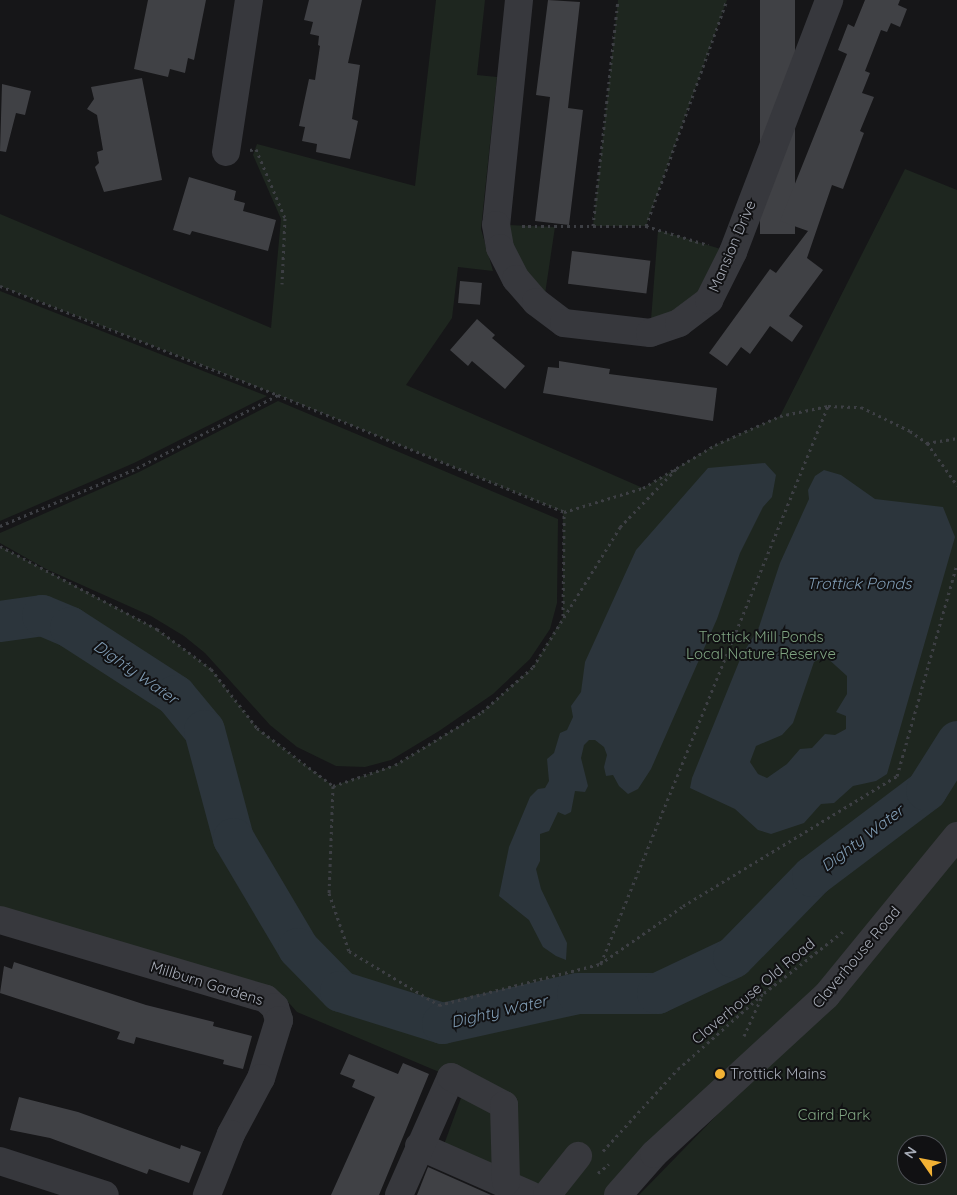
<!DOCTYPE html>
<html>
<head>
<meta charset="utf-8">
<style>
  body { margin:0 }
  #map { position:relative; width:957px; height:1195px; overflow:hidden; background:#161618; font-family:Quicksand,sans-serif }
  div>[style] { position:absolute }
  .green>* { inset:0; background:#1e261f }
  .water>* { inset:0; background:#2c353c }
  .river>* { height:41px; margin:-20.5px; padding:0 20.5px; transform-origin:20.5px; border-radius:20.5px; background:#2c353c }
  .building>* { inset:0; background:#404145; transform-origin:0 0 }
  .path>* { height:3px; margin-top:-1.5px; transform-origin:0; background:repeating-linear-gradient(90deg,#3d3f44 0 2.5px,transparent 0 6.5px) }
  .minor>* { height:28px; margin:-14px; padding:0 14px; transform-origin:14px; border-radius:14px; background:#37383d }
  .dots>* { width:14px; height:14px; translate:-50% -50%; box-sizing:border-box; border:2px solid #111113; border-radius:50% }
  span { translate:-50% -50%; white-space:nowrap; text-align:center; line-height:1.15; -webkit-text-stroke:4px #111113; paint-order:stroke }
  .street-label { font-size:15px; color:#a8adb8 }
  .park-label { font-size:15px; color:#7fa381 }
  .poi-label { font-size:15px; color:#a8adb8 }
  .left { translate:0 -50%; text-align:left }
  .water-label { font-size:16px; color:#7f9bb3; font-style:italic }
  .north { position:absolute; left:897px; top:1135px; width:50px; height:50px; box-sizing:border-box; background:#111113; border:1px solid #4d4f55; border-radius:50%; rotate:303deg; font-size:14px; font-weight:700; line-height:20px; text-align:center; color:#a8adb8 }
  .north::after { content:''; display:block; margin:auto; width:18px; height:22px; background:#f2b134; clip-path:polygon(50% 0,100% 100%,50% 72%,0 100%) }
</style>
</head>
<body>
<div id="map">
  <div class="green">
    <i style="clip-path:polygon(436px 0,485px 0,477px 75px,497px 77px,481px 229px,493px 271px,458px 267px,452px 318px,406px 385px,643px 488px,715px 445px,780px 416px,905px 169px,957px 190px,957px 836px,826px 996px,618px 1195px,530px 1195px,506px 1182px,503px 1105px,451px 1077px,297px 1012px,281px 994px,0 909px,0 546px,157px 629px,211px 669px,257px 728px,333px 786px,395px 765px,482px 712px,533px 667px,563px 617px,563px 512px,278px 395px,0 286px,0 214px,271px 328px,281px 219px,253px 155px,257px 144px,415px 186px)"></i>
    <i style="clip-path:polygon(618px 0,727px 0,646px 226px,593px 226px)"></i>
    <i style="clip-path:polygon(505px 225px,555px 227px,545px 294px,523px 271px)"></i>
    <i style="clip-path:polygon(658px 230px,724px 250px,704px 286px,677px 312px,651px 320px)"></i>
    <i style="clip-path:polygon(0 291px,267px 396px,134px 463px,0 521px)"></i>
    <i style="clip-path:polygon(278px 401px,558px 519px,557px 603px,550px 629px,530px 659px,493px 694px,439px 731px,391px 760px,365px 767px,336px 766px,297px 747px,270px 725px,205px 653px,184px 636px,151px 616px,46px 569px,0 543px,0 533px,139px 472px)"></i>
    <i style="clip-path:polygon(evenodd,957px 851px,957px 1195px,639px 1195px,876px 952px,957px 851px,907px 1145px,937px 1145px,937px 1175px,907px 1175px,907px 1145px)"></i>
    <i style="clip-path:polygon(464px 1090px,495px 1104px,498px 1173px,442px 1150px)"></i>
  </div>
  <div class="water">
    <i style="clip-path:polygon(765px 463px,776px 475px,772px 497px,763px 507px,740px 553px,717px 619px,651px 769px,638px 789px,628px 794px,619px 786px,613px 775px,606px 776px,604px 767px,607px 755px,604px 747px,595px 740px,589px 740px,584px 745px,581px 758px,588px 786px,585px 792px,575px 791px,571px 812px,565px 815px,558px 812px,549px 831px,540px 834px,540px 861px,536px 869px,541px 889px,567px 943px,566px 960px,556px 956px,543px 947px,529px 920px,499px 896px,509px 847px,530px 797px,538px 789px,545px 788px,549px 781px,547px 759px,554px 753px,560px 733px,567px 730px,573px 717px,571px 706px,581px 692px,585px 662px,636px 550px,708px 468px)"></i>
    <i style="clip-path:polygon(evenodd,824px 470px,841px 475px,875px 499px,943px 507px,955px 537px,887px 774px,876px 781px,853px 786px,834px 803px,821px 804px,804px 823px,771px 834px,758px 830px,735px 809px,690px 788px,692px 778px,741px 657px,759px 627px,780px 563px,809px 499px,808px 490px,815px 476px,824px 470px,825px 656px,847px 676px,847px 694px,836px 712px,846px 716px,846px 729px,835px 735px,825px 734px,812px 748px,800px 749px,787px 764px,767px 778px,758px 774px,750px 762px,756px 746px,782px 735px,793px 723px,814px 662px,825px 656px)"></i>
  </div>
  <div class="river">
    <i style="left:0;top:621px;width:42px;rotate:-8.1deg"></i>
    <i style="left:42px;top:615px;width:30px;rotate:23deg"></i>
    <i style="left:70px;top:627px;width:125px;rotate:32.9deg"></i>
    <i style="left:175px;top:695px;width:45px;rotate:50.4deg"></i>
    <i style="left:204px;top:730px;width:112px;rotate:75deg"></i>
    <i style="left:233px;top:838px;width:128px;rotate:59.4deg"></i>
    <i style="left:298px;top:948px;width:60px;rotate:45.7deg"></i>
    <i style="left:340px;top:991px;width:107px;rotate:17.4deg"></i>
    <i style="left:442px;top:1023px;width:138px;rotate:-12.5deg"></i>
    <i style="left:577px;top:993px;width:80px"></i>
    <i style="left:657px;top:993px;width:84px;rotate:-25.3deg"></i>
    <i style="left:733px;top:957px;width:113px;rotate:-45.7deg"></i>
    <i style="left:812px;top:876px;width:143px;rotate:-37deg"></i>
    <i style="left:926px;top:790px;width:58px;rotate:-57.7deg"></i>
  </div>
  <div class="building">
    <i style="clip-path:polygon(148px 0,206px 0,194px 60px,188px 58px,185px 73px,170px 69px,168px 77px,134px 69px)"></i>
    <i style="clip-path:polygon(309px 0,362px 0,348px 63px,360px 65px,352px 119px,358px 121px,350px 159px,316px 152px,317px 144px,302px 141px,305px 127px,299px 126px,309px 79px,315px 80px,320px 46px,318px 45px,319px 36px,310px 34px,313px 22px,304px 20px)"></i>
    <i style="clip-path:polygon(548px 0,580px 2px,568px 108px,583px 110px,569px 225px,535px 221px,550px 97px,536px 95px)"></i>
    <i style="left:760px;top:0;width:35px;height:234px"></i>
    <i style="clip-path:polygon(865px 0,900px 0,898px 5px,907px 9px,900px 27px,891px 23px,887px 32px,881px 30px,865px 71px,870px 73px,862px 93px,874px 97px,860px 131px,864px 133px,843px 189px,832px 185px,807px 258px,823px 270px,789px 316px,803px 326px,792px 342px,770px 326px,750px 354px,741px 347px,727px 366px,709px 353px,770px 269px,776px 273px,808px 231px,780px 221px,847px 54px,838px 50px,848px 24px,854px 27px)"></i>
    <i style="clip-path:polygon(142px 78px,162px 180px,104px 192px,95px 167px,99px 163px,97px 152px,103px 150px,97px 115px,87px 109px,94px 99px,91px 87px)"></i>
    <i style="clip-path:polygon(2px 84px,31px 91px,25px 115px,16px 113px,6px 152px,0 151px)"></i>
    <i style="clip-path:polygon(189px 177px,236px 191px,234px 200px,245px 203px,243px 211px,276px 220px,268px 251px,192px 231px,190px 235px,173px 230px)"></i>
    <i style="left:572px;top:251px;width:79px;height:33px;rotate:7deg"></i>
    <i style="left:460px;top:281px;width:22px;height:22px;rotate:5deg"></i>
    <i style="clip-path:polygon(477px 319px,495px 335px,492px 338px,525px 366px,505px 389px,472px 361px,468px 366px,450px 350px)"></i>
    <i style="clip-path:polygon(559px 361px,610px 369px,609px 374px,717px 388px,713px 421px,543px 393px,548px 367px,559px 368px)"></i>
    <i style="clip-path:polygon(14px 962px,146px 1005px,214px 1022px,213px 1026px,252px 1036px,243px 1069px,223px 1064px,224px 1060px,136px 1037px,134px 1044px,117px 1039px,120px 1032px,0 993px,4px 966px,12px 969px)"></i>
    <i style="clip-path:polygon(349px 1054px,398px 1074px,403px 1063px,429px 1074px,379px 1195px,331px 1195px,375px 1097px,352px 1087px,355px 1080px,340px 1074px)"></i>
    <i style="clip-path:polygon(19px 1097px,78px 1112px,180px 1149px,181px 1145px,201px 1152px,189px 1183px,149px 1169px,147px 1174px,50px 1138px,10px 1130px)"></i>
    <i style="clip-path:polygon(428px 1167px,491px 1195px,417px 1195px)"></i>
  </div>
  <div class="path">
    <i style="left:250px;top:150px;width:6px;rotate:-9deg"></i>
    <i style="left:256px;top:149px;width:75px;rotate:67.2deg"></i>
    <i style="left:285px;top:218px;width:66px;rotate:92.6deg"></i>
    <i style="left:522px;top:226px;width:124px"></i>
    <i style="left:646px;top:226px;width:65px;rotate:17deg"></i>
    <i style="left:593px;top:226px;width:227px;rotate:-83.7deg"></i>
    <i style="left:646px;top:226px;width:240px;rotate:-70.3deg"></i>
    <i style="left:0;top:286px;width:299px;rotate:21.4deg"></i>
    <i style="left:278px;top:395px;width:309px;rotate:22.2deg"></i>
    <i style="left:564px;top:512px;width:83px;rotate:-16.9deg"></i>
    <i style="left:643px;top:488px;width:84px;rotate:-30.8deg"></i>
    <i style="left:715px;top:445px;width:71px;rotate:-24deg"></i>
    <i style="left:780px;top:416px;width:49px;rotate:-11.8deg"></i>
    <i style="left:828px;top:406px;width:33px;rotate:2deg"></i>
    <i style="left:861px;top:407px;width:55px;rotate:26.1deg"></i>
    <i style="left:910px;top:431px;width:21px;rotate:35deg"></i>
    <i style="left:927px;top:443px;width:30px;rotate:-9deg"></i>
    <i style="left:927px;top:443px;width:52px;rotate:54.5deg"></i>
    <i style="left:0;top:526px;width:149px;rotate:-22.9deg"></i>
    <i style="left:137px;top:468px;width:159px;rotate:-27.4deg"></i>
    <i style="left:0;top:546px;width:178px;rotate:27.9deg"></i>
    <i style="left:157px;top:629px;width:67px;rotate:36.5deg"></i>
    <i style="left:211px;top:669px;width:75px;rotate:52.1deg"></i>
    <i style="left:257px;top:728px;width:96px;rotate:37.3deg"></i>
    <i style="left:333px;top:786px;width:107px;rotate:92.1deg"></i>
    <i style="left:329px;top:893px;width:61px;rotate:71deg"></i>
    <i style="left:349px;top:951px;width:105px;rotate:31deg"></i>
    <i style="left:439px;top:1005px;width:166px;rotate:-14.3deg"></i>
    <i style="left:600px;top:964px;width:101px;rotate:-34.9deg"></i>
    <i style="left:683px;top:906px;width:250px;rotate:-31.3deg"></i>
    <i style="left:897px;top:776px;width:220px;rotate:-74.2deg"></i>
    <i style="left:563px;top:616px;width:104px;rotate:-89.4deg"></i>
    <i style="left:333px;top:786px;width:65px;rotate:-18.7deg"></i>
    <i style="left:395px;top:765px;width:102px;rotate:-31.3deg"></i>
    <i style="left:482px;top:712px;width:68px;rotate:-41.4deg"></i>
    <i style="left:533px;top:667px;width:165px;rotate:-58.1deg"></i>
    <i style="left:620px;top:527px;width:81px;rotate:-46deg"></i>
    <i style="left:601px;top:963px;width:601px;rotate:-67.83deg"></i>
    <i style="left:744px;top:1036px;width:44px;rotate:-65.8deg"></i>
    <i style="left:603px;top:1151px;width:111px;rotate:-47.6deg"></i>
    <i style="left:678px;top:1069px;width:115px;rotate:-41.5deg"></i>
    <i style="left:764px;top:993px;width:103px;rotate:-37.9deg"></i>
    <i style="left:598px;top:1173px;width:14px;rotate:-39deg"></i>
  </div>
  <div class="minor">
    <i style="left:519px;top:0;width:226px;rotate:95.8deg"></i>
    <i style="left:496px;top:225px;width:23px;rotate:80deg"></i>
    <i style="left:500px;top:248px;width:35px;rotate:63deg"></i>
    <i style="left:516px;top:279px;width:30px;rotate:49deg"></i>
    <i style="left:536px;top:302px;width:35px;rotate:37deg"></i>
    <i style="left:564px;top:323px;width:87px;rotate:6.6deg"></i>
    <i style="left:650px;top:333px;width:31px;rotate:-19deg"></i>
    <i style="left:679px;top:323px;width:38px;rotate:-37deg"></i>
    <i style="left:709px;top:300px;width:54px;rotate:-63.4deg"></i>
    <i style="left:733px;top:252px;width:270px;rotate:-69.1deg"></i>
    <i style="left:226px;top:152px;width:154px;rotate:-81.4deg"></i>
    <i style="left:0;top:920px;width:277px;rotate:16.5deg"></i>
    <i style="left:266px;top:999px;width:12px;rotate:42deg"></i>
    <i style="left:275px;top:1007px;width:14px;rotate:73deg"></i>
    <i style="left:279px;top:1020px;width:61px;rotate:107.2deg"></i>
    <i style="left:261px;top:1078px;width:64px;rotate:118.2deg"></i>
    <i style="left:231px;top:1134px;width:66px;rotate:111.5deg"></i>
    <i style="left:419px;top:1146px;width:121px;rotate:23.8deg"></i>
    <i style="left:0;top:1161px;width:110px;rotate:17.9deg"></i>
    <i style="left:399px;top:1195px;width:129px;rotate:-66.2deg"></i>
    <i style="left:451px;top:1077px;width:60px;rotate:27.8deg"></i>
    <i style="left:504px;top:1105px;width:77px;rotate:88.5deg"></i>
    <i style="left:547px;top:1195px;width:50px;rotate:-51.5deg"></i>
    <i style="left:618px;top:1195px;width:55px;rotate:-48.7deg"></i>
    <i style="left:654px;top:1154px;width:234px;rotate:-42.6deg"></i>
    <i style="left:826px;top:996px;width:207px;rotate:-50.7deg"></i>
  </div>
  <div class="dots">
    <i style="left:720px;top:1074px;background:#f2b134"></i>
  </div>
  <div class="street-label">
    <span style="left:732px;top:246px;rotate:-67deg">Mansion Drive</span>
    <span style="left:856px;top:957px;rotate:-50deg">Claverhouse Road</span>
    <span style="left:207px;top:983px;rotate:17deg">Millburn Gardens</span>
    <span style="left:753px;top:991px;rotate:-40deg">Claverhouse Old Road</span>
  </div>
  <div class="park-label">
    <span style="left:761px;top:645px">Trottick Mill Ponds<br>Local Nature Reserve</span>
    <span style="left:834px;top:1115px">Caird Park</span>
  </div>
  <div class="poi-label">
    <span class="left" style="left:730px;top:1074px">Trottick Mains</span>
  </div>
  <div class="water-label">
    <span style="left:859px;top:583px">Trottick Ponds</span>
    <span style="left:136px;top:672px;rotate:35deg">Dighty Water</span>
    <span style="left:862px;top:838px;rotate:-37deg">Dighty Water</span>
    <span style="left:499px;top:1011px;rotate:-13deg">Dighty Water</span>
  </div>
  <div class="north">N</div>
</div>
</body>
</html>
